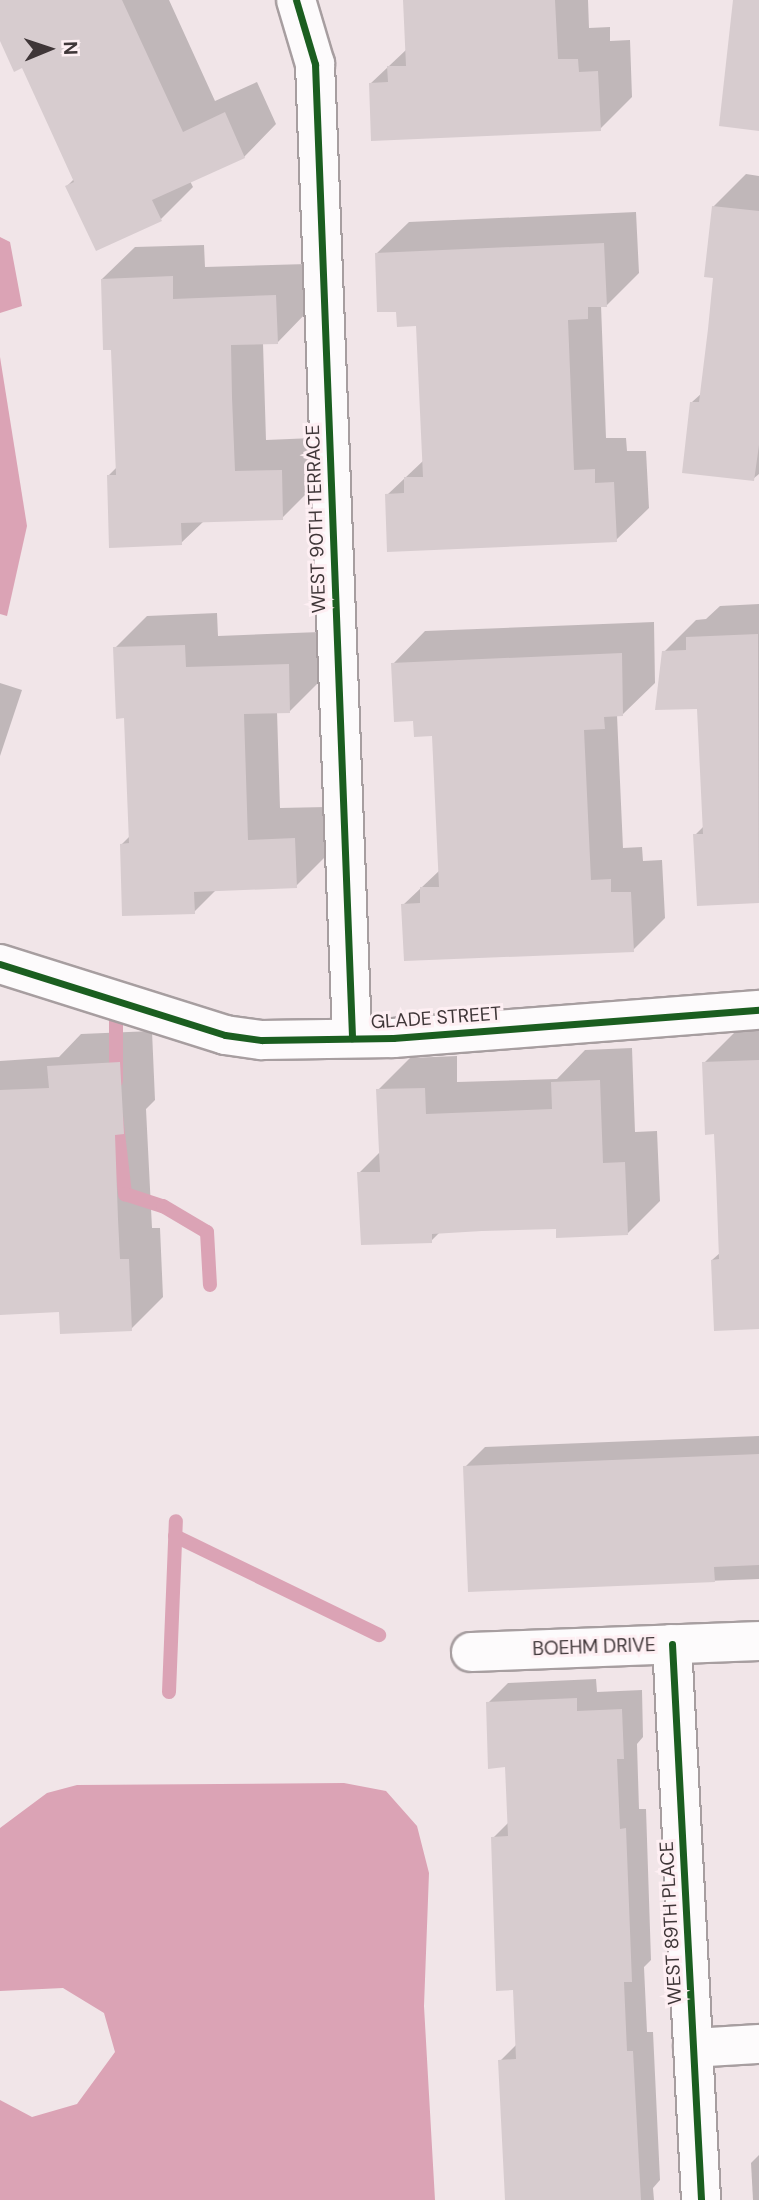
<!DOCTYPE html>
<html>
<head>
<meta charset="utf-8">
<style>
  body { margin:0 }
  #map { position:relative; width:759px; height:2200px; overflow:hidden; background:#f1e5e8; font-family:"DM Sans",sans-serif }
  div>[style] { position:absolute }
  .water>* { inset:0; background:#dba3b5 }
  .shadow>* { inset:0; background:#0003 }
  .stream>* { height:14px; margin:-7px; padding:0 7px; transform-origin:7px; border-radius:7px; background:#dba3b5 }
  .building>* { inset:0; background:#d7cccf }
  .roads { filter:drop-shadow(2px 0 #a79ea0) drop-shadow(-2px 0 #a79ea0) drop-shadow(0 2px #a79ea0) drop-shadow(0 -2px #a79ea0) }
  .minor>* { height:38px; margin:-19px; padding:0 19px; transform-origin:19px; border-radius:19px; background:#fdfbfc }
  .cycleway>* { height:7px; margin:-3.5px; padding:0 3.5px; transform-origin:3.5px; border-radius:3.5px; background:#1b5e20 }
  span { translate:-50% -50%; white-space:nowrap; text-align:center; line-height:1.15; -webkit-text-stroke:6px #feeff3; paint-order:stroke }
  .street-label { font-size:19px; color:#3f3638 }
  .north { position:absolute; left:14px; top:14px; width:70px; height:70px; -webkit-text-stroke:5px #feeff3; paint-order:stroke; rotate:88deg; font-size:19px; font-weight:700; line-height:28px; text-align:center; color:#3f3638 }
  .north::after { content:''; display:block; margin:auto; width:24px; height:32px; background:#3f3638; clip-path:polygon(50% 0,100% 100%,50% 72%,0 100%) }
</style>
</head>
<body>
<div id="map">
  <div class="water">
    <i style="clip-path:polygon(0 237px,10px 242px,22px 306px,0 313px)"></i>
    <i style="clip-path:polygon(0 357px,27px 526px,7px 616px,0 614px)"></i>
    <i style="clip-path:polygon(344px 1783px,386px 1791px,417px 1826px,429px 1873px,424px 2006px,435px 2200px,0 2200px,0 2100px,32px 2117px,77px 2104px,115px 2052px,104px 2013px,63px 1988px,0 1991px,0 1828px,47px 1793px,77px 1785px)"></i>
  </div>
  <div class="shadow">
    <i style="clip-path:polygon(0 0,169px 0,215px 101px,257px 82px,276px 124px,244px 157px,190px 181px,193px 187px,161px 219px,67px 186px,74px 179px,23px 66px,0 37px)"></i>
    <i style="clip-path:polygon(405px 0,588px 0,589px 28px,610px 27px,610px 41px,630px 40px,632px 97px,600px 129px,370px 84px,407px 49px)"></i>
    <i style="clip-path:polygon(746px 174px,759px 176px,759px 474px,753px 479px,692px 402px,702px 393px,715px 276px,713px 207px)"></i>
    <i style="clip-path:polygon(636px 212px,639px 273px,607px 305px,601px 305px,606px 438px,626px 438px,627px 451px,646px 451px,649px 508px,616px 540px,387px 495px,424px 460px,418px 324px,398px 310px,376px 254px,409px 222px)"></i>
    <i style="clip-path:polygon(204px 245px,205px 267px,307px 264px,309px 310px,277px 343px,263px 343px,266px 440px,313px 438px,314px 486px,282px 518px,204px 521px,181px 543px,108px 476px,117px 467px,113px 348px,102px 279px,135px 247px)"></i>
    <i style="clip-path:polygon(759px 604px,759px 902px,698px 904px,695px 835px,704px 826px,699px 707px,664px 652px,696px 620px,706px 619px,720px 606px)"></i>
    <i style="clip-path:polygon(217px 613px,218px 636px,320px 632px,322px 679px,290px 711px,277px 711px,280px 808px,326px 807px,328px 854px,296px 886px,217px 889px,194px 912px,122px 844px,130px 836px,126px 717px,115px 648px,147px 616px)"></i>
    <i style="clip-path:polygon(654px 622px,655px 683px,622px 715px,617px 715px,623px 848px,642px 847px,643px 861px,662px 860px,665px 918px,633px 950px,403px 905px,440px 870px,434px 734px,415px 720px,393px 664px,425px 631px)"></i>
    <i style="clip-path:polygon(0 683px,22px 690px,0 756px)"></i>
    <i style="clip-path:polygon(759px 1030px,759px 1328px,712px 1260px,721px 1252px,715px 1133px,704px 1063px,736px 1031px)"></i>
    <i style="clip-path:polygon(152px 1031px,155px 1100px,146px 1109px,152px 1228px,160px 1228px,163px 1297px,131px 1329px,61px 1310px,0 1313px,0 1061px,59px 1057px,81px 1034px)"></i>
    <i style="clip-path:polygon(632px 1048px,635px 1132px,657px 1131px,660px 1201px,628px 1233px,558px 1227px,440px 1232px,431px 1241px,359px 1173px,381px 1151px,378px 1090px,410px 1058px,457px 1056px,457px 1082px,557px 1079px,585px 1050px)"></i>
    <i style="clip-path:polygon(759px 1436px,759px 1579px,470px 1590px,465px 1467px,485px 1447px)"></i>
    <i style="clip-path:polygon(596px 1679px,597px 1692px,642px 1690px,643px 1737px,637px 1744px,639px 1809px,646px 1809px,651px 1960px,644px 1967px,647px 2032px,653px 2032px,660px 2180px,653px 2188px,654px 2200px,507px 2200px,500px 2061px,517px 2044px,514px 1988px,493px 1838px,509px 1822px,507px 1765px,488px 1703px,508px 1683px)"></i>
    <i style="clip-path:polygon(759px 2155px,759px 2200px,753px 2200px,751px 2163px)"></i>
  </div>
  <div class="stream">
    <i style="left:116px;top:1014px;width:67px;rotate:90deg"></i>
    <i style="left:116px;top:1116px;width:79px;rotate:83.4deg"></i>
    <i style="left:125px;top:1194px;width:40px;rotate:18deg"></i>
    <i style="left:163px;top:1206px;width:51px;rotate:30.6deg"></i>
    <i style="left:207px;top:1232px;width:53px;rotate:86.8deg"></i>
    <i style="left:175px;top:1536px;width:227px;rotate:25.9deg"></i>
    <i style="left:169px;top:1692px;width:171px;rotate:-87.7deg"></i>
  </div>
  <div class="building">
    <i style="clip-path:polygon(0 0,122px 0,183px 132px,225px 112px,245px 158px,152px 200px,162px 221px,96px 251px,65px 186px,74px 182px,49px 127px,22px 68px,14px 72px,0 41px)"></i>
    <i style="clip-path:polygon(403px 0,555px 0,558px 59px,578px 59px,579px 72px,598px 71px,601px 131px,371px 141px,369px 83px,388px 82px,387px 66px,406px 66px)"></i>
    <i style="clip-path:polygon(733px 0,759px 0,759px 131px,719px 126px)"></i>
    <i style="clip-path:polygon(712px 206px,759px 211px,759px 445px,754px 481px,682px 473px,690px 402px,699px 402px,708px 329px,713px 278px,704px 277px)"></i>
    <i style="clip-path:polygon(604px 243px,607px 307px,588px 307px,588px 319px,568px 320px,574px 470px,595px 469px,595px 483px,614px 482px,617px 542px,387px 552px,385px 494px,404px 493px,404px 477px,423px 477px,416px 326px,397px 327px,396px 312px,377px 312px,375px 253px)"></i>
    <i style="clip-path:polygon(173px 276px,173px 299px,276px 295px,278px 344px,231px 345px,232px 397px,235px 471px,282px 470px,283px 520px,181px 523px,182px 545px,109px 548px,107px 475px,116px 475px,111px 350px,103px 350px,101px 279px)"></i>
    <i style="clip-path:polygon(758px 634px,759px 903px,697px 906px,693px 834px,703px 834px,697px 709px,655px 710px,662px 651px,686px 650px,686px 637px)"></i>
    <i style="clip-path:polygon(185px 645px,186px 667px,289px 664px,290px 713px,244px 714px,248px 840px,295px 838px,297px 888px,194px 892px,195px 914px,122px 916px,120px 844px,129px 843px,124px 718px,116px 719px,113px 647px)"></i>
    <i style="clip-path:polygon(622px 653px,623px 716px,604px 717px,605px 729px,584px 730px,591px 880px,611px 879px,611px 892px,631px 892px,634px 952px,404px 961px,401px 904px,420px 903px,420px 887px,439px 887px,432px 736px,414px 737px,413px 721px,394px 722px,391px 663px)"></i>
    <i style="clip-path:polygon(759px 1060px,759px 1329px,714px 1331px,711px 1260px,719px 1259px,716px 1176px,714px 1134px,705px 1135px,702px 1062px)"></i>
    <i style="clip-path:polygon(120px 1062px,124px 1134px,115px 1135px,118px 1219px,120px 1259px,129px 1259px,132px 1331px,60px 1334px,59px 1312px,0 1315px,0 1090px,49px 1088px,47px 1066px)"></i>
    <i style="clip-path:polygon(600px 1080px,603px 1163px,625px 1162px,628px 1235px,556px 1238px,556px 1229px,482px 1231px,432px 1234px,432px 1243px,361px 1245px,357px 1172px,380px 1172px,376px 1089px,425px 1088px,426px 1114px,552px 1109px,551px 1082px)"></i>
    <i style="clip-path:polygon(759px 1454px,759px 1565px,714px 1567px,715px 1582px,468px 1592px,463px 1466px)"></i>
    <i style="clip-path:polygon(577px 1698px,577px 1711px,622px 1709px,624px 1759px,617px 1759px,620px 1829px,626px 1828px,632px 1982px,624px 1982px,627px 2051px,633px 2051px,641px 2200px,505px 2200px,498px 2060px,516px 2059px,513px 1990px,496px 1991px,491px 1837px,508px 1836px,505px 1767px,488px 1769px,486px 1702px)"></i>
  </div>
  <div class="roads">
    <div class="minor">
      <i style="left:296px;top:0;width:67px;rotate:73.5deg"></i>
      <i style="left:315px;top:64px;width:975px;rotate:87.82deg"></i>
      <i style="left:0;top:964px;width:236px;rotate:17.5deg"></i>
      <i style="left:225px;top:1035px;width:37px;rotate:8deg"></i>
      <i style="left:262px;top:1040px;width:131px;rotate:-0.9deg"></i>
      <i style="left:393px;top:1038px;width:367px;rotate:-4.4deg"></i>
      <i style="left:672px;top:1644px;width:557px;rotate:87.01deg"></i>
      <i style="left:471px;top:1652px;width:288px;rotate:-2.2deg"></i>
      <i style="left:693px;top:2048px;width:66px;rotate:-3.5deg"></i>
    </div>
  </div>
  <div class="cycleway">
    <i style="left:296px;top:0;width:67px;rotate:73.5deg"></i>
    <i style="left:315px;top:64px;width:975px;rotate:87.82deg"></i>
    <i style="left:0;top:964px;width:236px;rotate:17.5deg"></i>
    <i style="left:225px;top:1035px;width:37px;rotate:8deg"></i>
    <i style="left:262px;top:1040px;width:131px;rotate:-0.9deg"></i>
    <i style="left:393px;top:1038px;width:367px;rotate:-4.4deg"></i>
    <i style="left:672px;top:1644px;width:557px;rotate:87.01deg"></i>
  </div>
  <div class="street-label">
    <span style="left:316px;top:519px;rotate:-92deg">WEST 90TH TERRACE</span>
    <span style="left:436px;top:1018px;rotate:-4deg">GLADE STREET</span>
    <span style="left:594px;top:1647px;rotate:-2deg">BOEHM DRIVE</span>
    <span style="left:671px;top:1923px;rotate:-93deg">WEST 89TH PLACE</span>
  </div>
  <div class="north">N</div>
</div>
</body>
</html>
